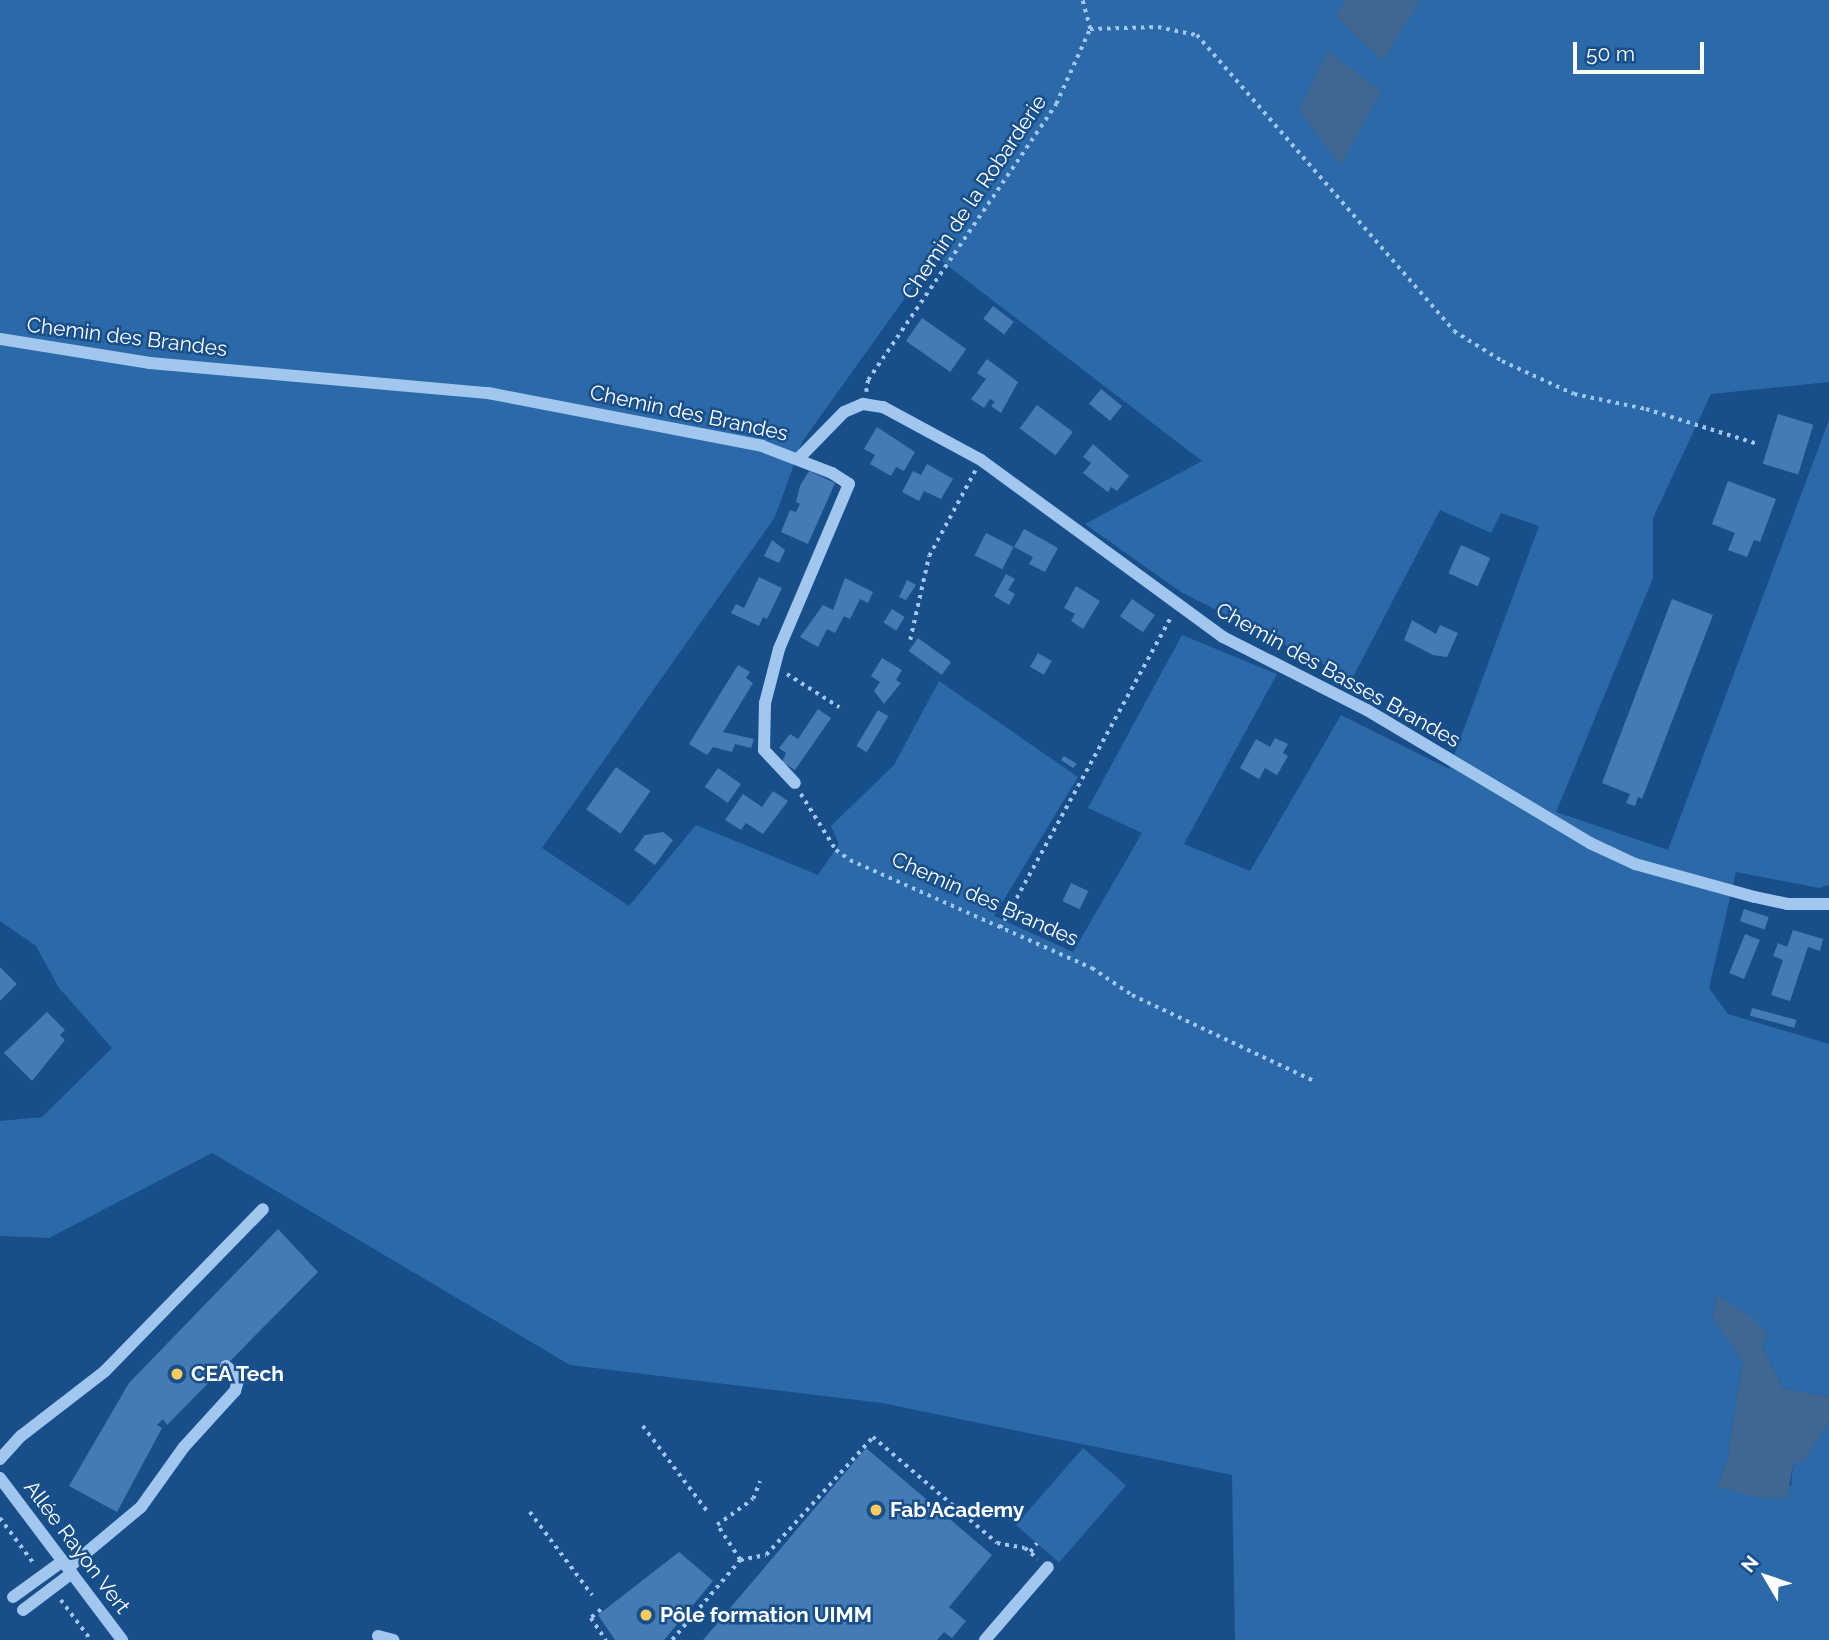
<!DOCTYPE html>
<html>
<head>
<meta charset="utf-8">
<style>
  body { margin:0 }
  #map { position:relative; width:1829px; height:1640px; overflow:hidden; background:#184f8a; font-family:Raleway,sans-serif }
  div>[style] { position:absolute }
  .green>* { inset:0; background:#2b69a8; transform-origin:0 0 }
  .water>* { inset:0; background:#3f6792 }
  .building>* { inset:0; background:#457bb4; transform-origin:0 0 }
  .path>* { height:3.5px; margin-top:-1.75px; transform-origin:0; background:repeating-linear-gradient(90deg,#a1c7ee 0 3.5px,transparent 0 8.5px) }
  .minor>* { height:12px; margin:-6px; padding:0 6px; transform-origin:6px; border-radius:6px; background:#a1c7ee }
  .dots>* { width:19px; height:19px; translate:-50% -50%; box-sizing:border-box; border:4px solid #184f8a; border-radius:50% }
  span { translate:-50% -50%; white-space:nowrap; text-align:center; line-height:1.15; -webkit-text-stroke:5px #184f8a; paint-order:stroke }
  .street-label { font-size:21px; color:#fff }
  .poi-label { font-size:21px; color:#fff; font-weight:700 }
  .left { translate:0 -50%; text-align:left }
  .north { position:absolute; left:1731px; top:1542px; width:70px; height:70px; -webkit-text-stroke:5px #184f8a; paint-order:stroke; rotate:309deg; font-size:19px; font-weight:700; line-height:28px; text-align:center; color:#fff }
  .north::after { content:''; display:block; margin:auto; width:24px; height:32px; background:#fff; clip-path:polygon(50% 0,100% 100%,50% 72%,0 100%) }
  .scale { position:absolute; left:1573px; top:42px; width:131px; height:32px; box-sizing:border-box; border:4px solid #fff; border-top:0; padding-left:9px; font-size:21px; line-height:24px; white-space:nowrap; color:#fff; -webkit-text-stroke:5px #184f8a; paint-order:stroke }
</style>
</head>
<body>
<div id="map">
  <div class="green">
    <i style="clip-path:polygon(evenodd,0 0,1829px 0,1829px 382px,1711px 394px,1653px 518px,1653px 578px,1556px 812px,1668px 850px,1829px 420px,1829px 885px,1819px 888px,1736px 872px,1709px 988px,1728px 1014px,1829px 1044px,1829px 1397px,1783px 1388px,1761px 1344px,1768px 1335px,1717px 1295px,1712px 1317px,1743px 1361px,1727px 1459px,1717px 1486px,1791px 1486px,1793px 1465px,1805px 1460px,1829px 1422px,1829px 1640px,1235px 1640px,1232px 1475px,882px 1403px,570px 1365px,212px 1153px,49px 1238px,0 1236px,0 1121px,42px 1117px,112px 1048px,59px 988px,36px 946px,0 921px,0 0,935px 256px,1202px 461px,1085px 524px,1181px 592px,1352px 679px,1440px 510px,1491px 533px,1501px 513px,1539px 526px,1449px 769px,1341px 715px,1250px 871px,1184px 844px,1277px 674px,1182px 635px,1088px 808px,1142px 833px,1073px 952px,994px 916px,1078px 777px,939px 681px,894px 765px,831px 826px,839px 844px,818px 875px,696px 825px,629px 906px,542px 848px,775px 517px,802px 442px,935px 256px)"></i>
    <i style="left:1083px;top:1448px;width:57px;height:102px;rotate:41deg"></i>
  </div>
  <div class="water">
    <i style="clip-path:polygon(1345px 0,1420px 0,1383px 61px,1336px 17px)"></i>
    <i style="clip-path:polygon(1328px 51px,1381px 91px,1341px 165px,1299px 110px)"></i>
    <i style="clip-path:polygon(1717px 1295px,1754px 1319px,1768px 1335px,1761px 1344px,1783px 1388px,1829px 1397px,1829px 1422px,1805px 1460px,1793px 1465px,1787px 1499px,1754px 1497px,1717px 1486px,1727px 1459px,1743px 1361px,1712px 1318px)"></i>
  </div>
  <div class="building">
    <i style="left:993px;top:306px;width:26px;height:16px;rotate:37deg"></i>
    <i style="left:922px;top:318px;width:54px;height:28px;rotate:35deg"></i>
    <i style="clip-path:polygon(987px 359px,1018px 382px,1001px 413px,991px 406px,995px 402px,990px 399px,984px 408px,971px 399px,986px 379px,977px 373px)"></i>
    <i style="left:1101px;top:389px;width:27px;height:19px;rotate:39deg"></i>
    <i style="left:1037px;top:405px;width:45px;height:29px;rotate:37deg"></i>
    <i style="left:1778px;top:414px;width:37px;height:52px;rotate:17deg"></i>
    <i style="clip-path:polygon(877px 427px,915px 452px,904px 471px,896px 467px,891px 476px,870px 464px,875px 455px,864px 449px)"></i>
    <i style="clip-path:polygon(1093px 444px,1129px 476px,1117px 491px,1111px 487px,1108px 492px,1083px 473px,1091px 463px,1083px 457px)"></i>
    <i style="clip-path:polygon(927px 464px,953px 479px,941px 499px,924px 491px,919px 501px,902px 492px,913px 471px,921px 475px)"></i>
    <i style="clip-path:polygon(809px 471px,835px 483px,808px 544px,781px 532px,790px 510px,796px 512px,800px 504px,796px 502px,800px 486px)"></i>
    <i style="clip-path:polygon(1728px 481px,1776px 499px,1760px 542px,1754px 540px,1747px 557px,1728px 550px,1735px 533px,1712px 524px)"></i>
    <i style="clip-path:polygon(1024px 529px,1058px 548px,1045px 572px,1029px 564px,1033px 557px,1014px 547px)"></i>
    <i style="left:986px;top:533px;width:31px;height:25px;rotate:27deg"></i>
    <i style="clip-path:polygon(772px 540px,785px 550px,779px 563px,764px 556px)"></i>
    <i style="left:1461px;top:545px;width:32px;height:31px;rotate:24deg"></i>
    <i style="clip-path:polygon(1006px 574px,1015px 579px,1008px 590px,1015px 594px,1009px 605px,994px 596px)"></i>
    <i style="clip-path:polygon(759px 577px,782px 588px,767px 619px,763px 617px,759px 626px,731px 613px,736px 604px,744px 608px)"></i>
    <i style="clip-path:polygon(845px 578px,873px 592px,868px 603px,860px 599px,850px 619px,844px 616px,835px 633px,827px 629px,818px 647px,800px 637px,823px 605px,833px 610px)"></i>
    <i style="clip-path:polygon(907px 580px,916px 585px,906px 600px,899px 597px)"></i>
    <i style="clip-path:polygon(1076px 586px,1100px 601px,1083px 629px,1071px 621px,1075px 614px,1064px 608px)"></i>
    <i style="left:1132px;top:599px;width:28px;height:21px;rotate:35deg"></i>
    <i style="clip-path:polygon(1672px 599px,1713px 615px,1642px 799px,1638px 797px,1635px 806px,1626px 803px,1630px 794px,1602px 783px)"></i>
    <i style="left:892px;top:609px;width:15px;height:16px;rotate:32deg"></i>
    <i style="clip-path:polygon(1412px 620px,1436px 634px,1440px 625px,1458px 633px,1447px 657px,1433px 655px,1404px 640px)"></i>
    <i style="left:918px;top:638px;width:41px;height:16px;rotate:36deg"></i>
    <i style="left:1038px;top:653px;width:16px;height:16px;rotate:30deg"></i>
    <i style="clip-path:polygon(882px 658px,902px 670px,896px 680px,901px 683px,884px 704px,874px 691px,880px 682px,871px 676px)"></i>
    <i style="clip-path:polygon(738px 665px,750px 672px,746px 678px,753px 683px,723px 732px,754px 739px,751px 748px,735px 744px,732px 752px,713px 747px,707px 755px,689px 744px)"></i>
    <i style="clip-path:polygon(818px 709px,831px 718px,795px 770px,782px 762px,786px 753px,779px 748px,790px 734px,798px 739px)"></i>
    <i style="left:878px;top:710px;width:12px;height:42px;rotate:31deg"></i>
    <i style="clip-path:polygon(1275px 738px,1288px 744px,1283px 753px,1288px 756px,1277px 775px,1265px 768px,1259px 779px,1240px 768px,1256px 739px,1270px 747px)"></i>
    <i style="clip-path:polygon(1064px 756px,1077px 764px,1073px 768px,1061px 760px)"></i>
    <i style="left:616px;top:767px;width:42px;height:52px;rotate:35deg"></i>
    <i style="left:718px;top:768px;width:28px;height:23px;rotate:35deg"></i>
    <i style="clip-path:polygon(773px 791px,788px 801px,763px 834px,746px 823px,741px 830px,725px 820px,743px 794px,762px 807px)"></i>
    <i style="clip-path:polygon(663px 832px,673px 840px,655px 865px,634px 850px,645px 835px)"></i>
    <i style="left:1071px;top:883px;width:19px;height:20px;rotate:25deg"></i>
    <i style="left:1744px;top:909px;width:26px;height:13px;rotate:18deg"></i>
    <i style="clip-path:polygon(1793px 930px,1823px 939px,1820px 951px,1808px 947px,1790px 1001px,1771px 995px,1783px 960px,1773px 956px,1778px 943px,1787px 947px)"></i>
    <i style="left:1745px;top:934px;width:16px;height:42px;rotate:22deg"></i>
    <i style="clip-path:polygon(0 967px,17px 984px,0 1001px)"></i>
    <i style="left:1752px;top:1008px;width:46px;height:8px;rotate:15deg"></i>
    <i style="clip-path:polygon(47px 1012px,65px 1030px,60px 1035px,65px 1040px,32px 1081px,4px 1053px)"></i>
    <i style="clip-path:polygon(278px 1229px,318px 1272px,167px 1425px,163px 1419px,157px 1425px,162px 1428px,117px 1512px,69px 1486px,129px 1383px)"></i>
    <i style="clip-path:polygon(866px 1448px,992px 1555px,949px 1607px,966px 1621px,952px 1638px,944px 1632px,937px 1640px,703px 1640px)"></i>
    <i style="clip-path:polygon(679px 1552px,713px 1581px,664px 1640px,615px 1640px,598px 1615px)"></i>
  </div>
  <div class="path">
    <i style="left:1090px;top:29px;width:68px;rotate:-1.7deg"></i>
    <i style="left:1158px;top:27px;width:40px;rotate:12deg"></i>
    <i style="left:1197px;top:35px;width:392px;rotate:49deg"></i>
    <i style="left:1454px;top:331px;width:57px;rotate:32deg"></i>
    <i style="left:1502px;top:361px;width:79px;rotate:24.6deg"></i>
    <i style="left:1574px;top:394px;width:74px;rotate:11.8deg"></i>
    <i style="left:1646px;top:409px;width:117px;rotate:17.4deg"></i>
    <i style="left:866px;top:392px;width:12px;rotate:-81deg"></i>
    <i style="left:868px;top:380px;width:334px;rotate:-55.7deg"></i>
    <i style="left:1056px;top:104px;width:82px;rotate:-65.6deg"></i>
    <i style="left:1090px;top:29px;width:30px;rotate:-105deg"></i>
    <i style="left:910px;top:640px;width:86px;rotate:-77.3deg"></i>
    <i style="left:929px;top:556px;width:97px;rotate:-61.6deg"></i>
    <i style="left:787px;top:674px;width:62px;rotate:32.4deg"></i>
    <i style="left:801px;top:794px;width:66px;rotate:58deg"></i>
    <i style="left:836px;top:850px;width:17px;rotate:36deg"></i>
    <i style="left:850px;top:860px;width:265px;rotate:24.1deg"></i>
    <i style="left:1092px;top:968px;width:48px;rotate:34deg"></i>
    <i style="left:1132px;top:995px;width:204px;rotate:25.3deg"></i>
    <i style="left:1000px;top:928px;width:355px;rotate:-61.2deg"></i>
    <i style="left:643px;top:1426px;width:106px;rotate:53deg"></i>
    <i style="left:530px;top:1512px;width:104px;rotate:53.2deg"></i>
    <i style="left:0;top:1518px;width:59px;rotate:53.3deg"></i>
    <i style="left:1030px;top:1552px;width:11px;rotate:-52deg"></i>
    <i style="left:740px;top:1560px;width:42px;rotate:-123.3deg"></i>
    <i style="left:717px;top:1525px;width:44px;rotate:-35.8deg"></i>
    <i style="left:753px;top:1499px;width:19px;rotate:-69deg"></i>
    <i style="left:61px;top:1600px;width:50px;rotate:53.1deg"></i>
    <i style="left:601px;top:1610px;width:13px;rotate:141deg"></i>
    <i style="left:591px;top:1618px;width:27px;rotate:56deg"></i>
    <i style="left:672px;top:1640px;width:105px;rotate:-49.6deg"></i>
    <i style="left:740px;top:1560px;width:26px;rotate:-11deg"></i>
    <i style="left:766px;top:1555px;width:159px;rotate:-47.8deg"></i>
    <i style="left:873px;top:1437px;width:163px;rotate:40.5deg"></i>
    <i style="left:997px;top:1543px;width:28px;rotate:10deg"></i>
    <i style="left:1025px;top:1548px;width:17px;rotate:40deg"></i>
  </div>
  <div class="minor">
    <i style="left:0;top:339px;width:152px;rotate:9.1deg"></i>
    <i style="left:150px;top:363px;width:339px;rotate:5.1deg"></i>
    <i style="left:488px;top:393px;width:279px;rotate:10.9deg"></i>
    <i style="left:762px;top:446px;width:75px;rotate:21.1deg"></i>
    <i style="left:832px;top:473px;width:20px;rotate:33deg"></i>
    <i style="left:849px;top:484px;width:179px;rotate:113deg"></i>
    <i style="left:779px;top:649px;width:56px;rotate:104.5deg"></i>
    <i style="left:765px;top:703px;width:47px;rotate:91.2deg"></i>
    <i style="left:764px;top:750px;width:45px;rotate:46.8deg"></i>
    <i style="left:799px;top:458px;width:64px;rotate:-45.6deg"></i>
    <i style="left:844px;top:412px;width:21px;rotate:-23deg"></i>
    <i style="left:863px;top:404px;width:20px;rotate:9deg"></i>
    <i style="left:883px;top:407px;width:111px;rotate:28.4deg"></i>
    <i style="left:981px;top:460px;width:300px;rotate:36.2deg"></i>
    <i style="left:1223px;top:637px;width:161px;rotate:26.9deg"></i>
    <i style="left:1367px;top:710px;width:260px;rotate:30.8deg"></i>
    <i style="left:1590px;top:843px;width:50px;rotate:25deg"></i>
    <i style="left:1635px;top:864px;width:124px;rotate:15.4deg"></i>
    <i style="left:1755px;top:897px;width:33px;rotate:12deg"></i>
    <i style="left:1787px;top:904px;width:42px"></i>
    <i style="left:0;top:1459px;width:31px;rotate:-48deg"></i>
    <i style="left:21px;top:1436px;width:106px;rotate:-37.7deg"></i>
    <i style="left:105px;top:1371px;width:226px;rotate:-45.7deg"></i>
    <i style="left:0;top:1478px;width:203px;rotate:53deg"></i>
    <i style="left:68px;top:1568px;width:95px;rotate:-39.9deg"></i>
    <i style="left:141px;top:1507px;width:74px;rotate:-54.4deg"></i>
    <i style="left:184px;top:1447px;width:76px;rotate:-47.7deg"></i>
    <i style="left:235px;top:1391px;width:15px;rotate:-74deg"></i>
    <i style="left:239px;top:1377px;width:17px;rotate:-140deg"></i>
    <i style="left:13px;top:1597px;width:62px;rotate:-35.8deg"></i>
    <i style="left:23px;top:1610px;width:61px;rotate:-37.1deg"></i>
    <i style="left:378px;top:1636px;width:16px;rotate:15deg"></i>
    <i style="left:985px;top:1640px;width:96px;rotate:-49.2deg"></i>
  </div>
  <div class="dots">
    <i style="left:177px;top:1374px;background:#ffca5e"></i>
    <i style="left:876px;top:1510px;background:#ffca5e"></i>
    <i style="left:646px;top:1615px;background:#ffca5e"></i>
  </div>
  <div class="street-label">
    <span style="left:974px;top:197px;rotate:-56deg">Chemin de la Robarderie</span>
    <span style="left:127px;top:337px;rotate:7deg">Chemin des Brandes</span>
    <span style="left:689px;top:413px;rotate:12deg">Chemin des Brandes</span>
    <span style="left:1338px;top:675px;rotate:29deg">Chemin des Basses Brandes</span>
    <span style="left:985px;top:899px;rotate:24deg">Chemin des Brandes</span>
    <span style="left:77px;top:1547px;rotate:53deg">Allée Rayon Vert</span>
  </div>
  <div class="poi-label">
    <span class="left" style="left:191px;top:1374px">CEA Tech</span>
    <span class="left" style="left:890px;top:1510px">Fab'Academy</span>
    <span class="left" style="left:660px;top:1615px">Pôle formation UIMM</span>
  </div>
  <div class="north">N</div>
  <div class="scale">50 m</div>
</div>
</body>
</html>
